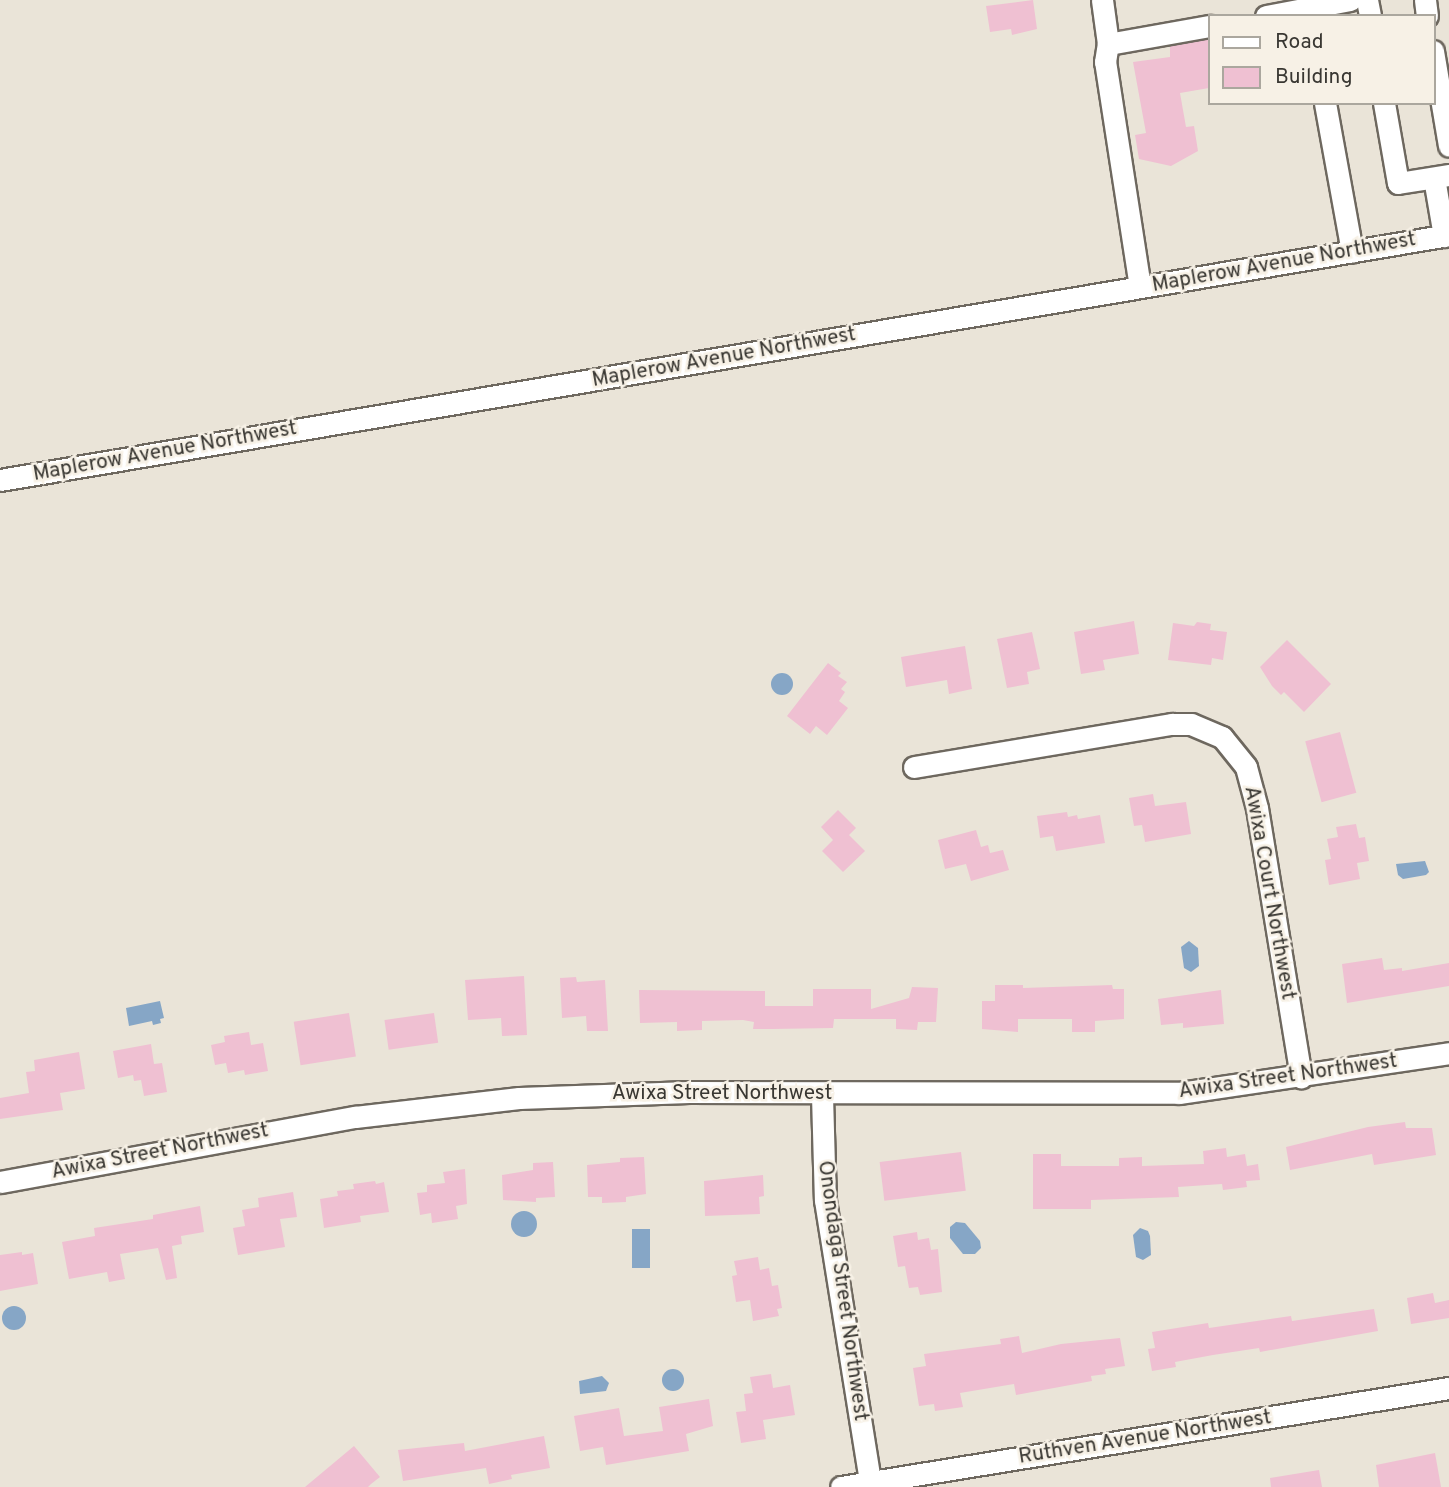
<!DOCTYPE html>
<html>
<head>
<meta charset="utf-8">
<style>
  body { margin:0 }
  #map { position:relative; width:1449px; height:1487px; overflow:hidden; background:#eae4d8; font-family:Overpass,sans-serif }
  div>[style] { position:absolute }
  .water>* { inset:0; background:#86a6c6; transform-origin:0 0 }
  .round { border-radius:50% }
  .building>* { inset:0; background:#efc0d2; transform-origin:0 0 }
  .roads { filter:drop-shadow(2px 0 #6e685f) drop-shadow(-2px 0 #6e685f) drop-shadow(0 2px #6e685f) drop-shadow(0 -2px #6e685f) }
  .minor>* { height:21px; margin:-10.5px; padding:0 10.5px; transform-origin:10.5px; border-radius:10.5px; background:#fff }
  span { translate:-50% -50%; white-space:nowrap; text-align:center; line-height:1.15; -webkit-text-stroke:5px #f7f1e6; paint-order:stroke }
  .street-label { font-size:21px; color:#393732 }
  .legend { position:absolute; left:1208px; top:14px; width:228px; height:91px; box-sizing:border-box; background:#f7f1e6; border:2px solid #aba79e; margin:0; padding:9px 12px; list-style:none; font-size:21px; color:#393732 }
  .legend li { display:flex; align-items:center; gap:14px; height:35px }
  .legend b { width:35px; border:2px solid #aba79e }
</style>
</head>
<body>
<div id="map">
  <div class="water">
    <i class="round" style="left:771px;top:673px;width:22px;height:22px"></i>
    <i style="clip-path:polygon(1425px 861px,1429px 872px,1426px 875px,1403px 879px,1398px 875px,1396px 864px)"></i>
    <i style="clip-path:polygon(1189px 941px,1198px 948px,1199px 966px,1191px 972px,1184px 968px,1181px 947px)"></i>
    <i style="clip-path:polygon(160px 1001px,164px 1018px,160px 1019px,161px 1023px,153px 1025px,152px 1021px,129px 1026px,126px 1008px)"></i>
    <i class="round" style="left:511px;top:1211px;width:26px;height:26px"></i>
    <i style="clip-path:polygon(956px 1222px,965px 1223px,980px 1241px,981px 1248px,975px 1254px,963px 1254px,950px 1238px,950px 1227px)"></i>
    <i style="clip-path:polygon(1140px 1228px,1148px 1231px,1150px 1236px,1151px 1255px,1143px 1260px,1136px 1257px,1133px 1235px)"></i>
    <i style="left:650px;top:1229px;width:39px;height:18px;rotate:90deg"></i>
    <i class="round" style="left:2px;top:1306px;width:24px;height:24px"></i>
    <i class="round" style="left:662px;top:1369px;width:22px;height:22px"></i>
    <i style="clip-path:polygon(602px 1376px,609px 1383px,606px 1391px,580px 1394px,579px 1381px)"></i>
  </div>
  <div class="building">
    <i style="clip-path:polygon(1033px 0,1037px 29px,1012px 35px,1011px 29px,990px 32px,986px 6px)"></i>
    <i style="clip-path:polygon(1209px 39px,1209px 88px,1180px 93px,1186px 127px,1194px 126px,1198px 151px,1171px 166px,1139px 159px,1135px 135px,1146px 133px,1133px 62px,1170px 57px,1170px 46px)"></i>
    <i style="clip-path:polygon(1134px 621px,1139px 654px,1103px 660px,1105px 670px,1081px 674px,1074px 632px)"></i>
    <i style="clip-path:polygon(1197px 622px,1211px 624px,1210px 630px,1227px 632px,1223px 660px,1212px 658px,1211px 665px,1168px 660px,1173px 623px,1194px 626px)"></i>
    <i style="clip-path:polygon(1032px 632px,1040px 669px,1027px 672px,1029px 684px,1007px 688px,997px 639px)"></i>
    <i style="clip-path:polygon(1287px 640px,1331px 684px,1304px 712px,1284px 692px,1281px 695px,1272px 686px,1260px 667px)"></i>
    <i style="clip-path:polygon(965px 646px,972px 689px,949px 694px,947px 680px,906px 687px,901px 657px)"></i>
    <i style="clip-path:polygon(828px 663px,841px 673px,838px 676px,847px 682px,841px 689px,845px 692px,839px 701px,848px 708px,827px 735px,816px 726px,810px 734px,787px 716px)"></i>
    <i style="left:1340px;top:732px;width:63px;height:36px;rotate:75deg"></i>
    <i style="clip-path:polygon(1153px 794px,1155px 806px,1186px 802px,1191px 834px,1145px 842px,1142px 825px,1134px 826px,1129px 798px)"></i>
    <i style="clip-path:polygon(838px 810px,856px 828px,849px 835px,865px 851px,843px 872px,822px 851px,833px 840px,821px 827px)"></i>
    <i style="clip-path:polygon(1067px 812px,1068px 817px,1077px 815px,1078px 819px,1100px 815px,1105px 843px,1056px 851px,1053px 836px,1040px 838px,1037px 816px)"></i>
    <i style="clip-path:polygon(1356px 824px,1359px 838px,1365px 837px,1369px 861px,1357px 863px,1360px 879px,1329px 885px,1325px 860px,1331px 859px,1327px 839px,1338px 837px,1336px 827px)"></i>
    <i style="clip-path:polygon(976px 830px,981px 847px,988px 845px,990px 853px,1003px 850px,1009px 870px,971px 881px,966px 864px,945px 869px,938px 840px)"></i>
    <i style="clip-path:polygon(1382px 958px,1384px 970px,1402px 968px,1402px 971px,1449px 963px,1449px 986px,1347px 1003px,1342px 964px)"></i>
    <i style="clip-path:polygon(524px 976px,527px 1035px,502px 1036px,501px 1018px,468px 1020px,465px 980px)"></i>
    <i style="clip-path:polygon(576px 977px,577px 982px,605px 980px,608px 1031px,587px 1031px,586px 1016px,562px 1018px,560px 978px)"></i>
    <i style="clip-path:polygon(995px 985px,1023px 985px,1023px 988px,1112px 985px,1113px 989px,1124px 989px,1124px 1019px,1095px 1021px,1095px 1032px,1072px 1032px,1072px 1019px,1018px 1019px,1018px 1032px,982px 1029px,982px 1001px,995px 1001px)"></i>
    <i style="clip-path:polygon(912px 987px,938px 988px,936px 1022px,918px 1022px,917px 1030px,896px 1029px,896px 1019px,834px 1019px,833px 1028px,772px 1029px,753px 1029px,754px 1022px,743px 1020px,702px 1021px,702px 1030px,677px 1031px,677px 1022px,640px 1023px,639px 990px,765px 991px,765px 1006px,813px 1006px,813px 989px,871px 989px,871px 1009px,909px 998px)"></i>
    <i style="clip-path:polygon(1221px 990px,1224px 1024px,1183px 1028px,1183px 1023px,1161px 1025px,1158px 999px)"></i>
    <i style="left:349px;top:1013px;width:44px;height:56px;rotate:81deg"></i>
    <i style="left:434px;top:1013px;width:30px;height:50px;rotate:82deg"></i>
    <i style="clip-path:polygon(249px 1032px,251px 1045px,263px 1043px,268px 1071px,245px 1075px,244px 1070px,228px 1073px,226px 1063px,215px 1065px,211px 1045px,225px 1042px,224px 1036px)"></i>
    <i style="clip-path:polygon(151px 1044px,154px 1064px,162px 1063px,167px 1092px,144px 1096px,141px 1080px,134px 1081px,133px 1075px,118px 1078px,113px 1051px)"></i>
    <i style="clip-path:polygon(79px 1052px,85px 1089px,60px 1093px,63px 1110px,0 1119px,0 1098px,29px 1093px,26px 1072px,35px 1071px,34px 1060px)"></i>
    <i style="clip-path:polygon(1405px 1122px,1406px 1128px,1432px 1128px,1436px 1155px,1374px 1165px,1372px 1154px,1290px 1170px,1286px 1147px,1368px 1127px)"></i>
    <i style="clip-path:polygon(1226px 1148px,1227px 1157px,1245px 1154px,1247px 1166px,1258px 1164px,1260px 1180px,1246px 1181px,1247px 1187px,1223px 1190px,1222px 1184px,1178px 1187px,1179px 1197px,1091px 1200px,1091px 1209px,1033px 1209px,1033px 1154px,1061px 1154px,1061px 1166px,1119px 1166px,1119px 1158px,1142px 1157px,1142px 1166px,1204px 1164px,1203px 1151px)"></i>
    <i style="left:961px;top:1152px;width:39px;height:82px;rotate:83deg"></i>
    <i style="clip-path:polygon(644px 1157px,646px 1194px,626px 1197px,626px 1202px,602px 1203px,602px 1197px,588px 1197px,587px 1165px,620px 1162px,620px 1158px)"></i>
    <i style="clip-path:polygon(553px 1162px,555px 1197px,536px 1198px,536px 1202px,503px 1200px,502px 1175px,533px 1170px,533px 1163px)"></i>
    <i style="clip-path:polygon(465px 1169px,467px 1204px,456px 1206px,458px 1219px,432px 1223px,431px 1213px,420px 1215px,417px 1193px,427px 1192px,427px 1185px,445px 1183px,443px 1172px)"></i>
    <i style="clip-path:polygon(763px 1175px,764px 1196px,759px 1197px,760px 1214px,705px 1216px,704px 1181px)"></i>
    <i style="clip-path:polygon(375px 1181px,376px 1184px,384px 1182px,389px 1212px,360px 1216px,361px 1222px,324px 1228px,320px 1199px,338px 1196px,337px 1191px,354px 1189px,353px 1184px)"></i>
    <i style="clip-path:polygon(293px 1192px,297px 1217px,280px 1219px,285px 1247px,238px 1255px,233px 1228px,245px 1226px,242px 1210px,259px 1207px,258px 1198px)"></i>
    <i style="clip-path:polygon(200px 1206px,204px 1232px,181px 1236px,182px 1244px,172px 1246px,177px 1278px,166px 1280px,158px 1248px,120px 1254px,125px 1279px,109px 1282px,107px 1272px,69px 1279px,62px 1242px,95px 1236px,94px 1228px,153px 1219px,153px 1215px)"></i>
    <i style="clip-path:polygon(917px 1232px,918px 1240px,929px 1238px,931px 1250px,938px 1249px,942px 1292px,920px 1295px,918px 1287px,909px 1288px,905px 1266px,898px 1267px,893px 1236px)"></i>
    <i style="clip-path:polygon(22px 1252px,22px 1255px,33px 1253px,38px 1284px,0 1291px,0 1255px)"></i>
    <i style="clip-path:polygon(758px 1257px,760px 1270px,769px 1268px,772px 1286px,778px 1285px,782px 1308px,777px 1309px,779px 1316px,753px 1321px,750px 1300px,736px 1302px,732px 1276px,737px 1275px,734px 1261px)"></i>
    <i style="clip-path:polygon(1433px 1293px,1435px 1303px,1449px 1300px,1449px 1318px,1411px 1324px,1407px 1298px)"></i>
    <i style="clip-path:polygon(1374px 1309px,1378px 1331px,1260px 1352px,1259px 1348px,1213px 1355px,1175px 1362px,1176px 1367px,1152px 1371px,1148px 1349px,1155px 1348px,1152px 1332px,1208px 1323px,1209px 1328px,1291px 1316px,1292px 1321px)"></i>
    <i style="clip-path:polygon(1019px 1336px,1022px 1353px,1061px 1344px,1120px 1338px,1125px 1366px,1105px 1369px,1106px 1374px,1091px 1376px,1092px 1381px,1016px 1395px,1014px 1384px,960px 1393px,963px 1407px,935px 1411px,934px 1404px,919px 1406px,913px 1368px,926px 1366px,924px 1354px,1001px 1344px,1000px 1339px)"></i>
    <i style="clip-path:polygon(771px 1374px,773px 1388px,790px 1385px,795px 1415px,763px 1420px,766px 1439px,741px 1443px,736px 1412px,746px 1411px,744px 1394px,753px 1393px,750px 1377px)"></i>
    <i style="clip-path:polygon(709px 1399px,713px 1426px,686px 1434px,689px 1451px,606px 1465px,603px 1447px,580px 1451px,574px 1416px,619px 1408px,624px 1436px,663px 1431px,659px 1407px)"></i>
    <i style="clip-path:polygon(544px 1436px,550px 1468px,511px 1475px,512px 1479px,489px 1484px,486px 1468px,403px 1481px,398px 1450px,464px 1443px,465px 1451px)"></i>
    <i style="clip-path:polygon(354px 1446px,380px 1477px,371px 1484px,368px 1487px,305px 1487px)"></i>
    <i style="clip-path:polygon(1435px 1453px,1441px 1487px,1379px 1487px,1376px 1465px)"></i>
    <i style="clip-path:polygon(1319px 1470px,1322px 1487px,1271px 1487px,1270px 1478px)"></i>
  </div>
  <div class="roads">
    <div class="minor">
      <i style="left:1102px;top:0;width:44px;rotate:82.2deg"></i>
      <i style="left:1367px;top:0;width:16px;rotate:79deg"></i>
      <i style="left:1425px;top:0;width:16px;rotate:83deg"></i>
      <i style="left:1308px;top:8px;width:43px;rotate:-10.8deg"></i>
      <i style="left:1266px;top:16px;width:43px;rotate:-10.8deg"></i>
      <i style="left:1308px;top:8px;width:8px;rotate:83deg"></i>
      <i style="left:1433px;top:51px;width:96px;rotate:80.4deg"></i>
      <i style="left:1325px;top:103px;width:151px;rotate:79.7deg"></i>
      <i style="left:1384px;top:103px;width:81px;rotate:80.1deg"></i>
      <i style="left:1398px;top:183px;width:52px;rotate:-8.9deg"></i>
      <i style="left:1434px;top:178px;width:59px;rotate:80.2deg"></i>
      <i style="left:1140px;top:287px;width:228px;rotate:-98.8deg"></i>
      <i style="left:1105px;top:62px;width:18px;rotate:-81deg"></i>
      <i style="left:1108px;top:44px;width:103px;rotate:-10.1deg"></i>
      <i style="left:0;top:480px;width:1470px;rotate:-9.6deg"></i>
      <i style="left:914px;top:767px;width:262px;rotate:-9.5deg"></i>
      <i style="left:1172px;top:724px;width:19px"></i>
      <i style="left:1191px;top:724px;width:34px;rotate:23deg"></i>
      <i style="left:1222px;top:737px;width:38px;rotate:51deg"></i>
      <i style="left:1246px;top:767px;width:42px;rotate:75deg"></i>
      <i style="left:1257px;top:808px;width:273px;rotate:80.7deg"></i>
      <i style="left:822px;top:1095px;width:105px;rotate:88.4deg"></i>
      <i style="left:825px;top:1200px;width:291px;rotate:80.9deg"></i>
      <i style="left:0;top:1182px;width:361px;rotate:-10.4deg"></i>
      <i style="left:355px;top:1117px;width:165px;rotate:-6.6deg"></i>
      <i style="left:519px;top:1098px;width:170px;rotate:-2deg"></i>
      <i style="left:689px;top:1092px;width:490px;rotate:0.1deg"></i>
      <i style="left:1179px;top:1093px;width:273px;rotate:-8.4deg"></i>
      <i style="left:841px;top:1487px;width:616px;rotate:-9.25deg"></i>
    </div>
  </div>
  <div class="street-label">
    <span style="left:1284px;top:263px;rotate:-10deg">Maplerow Avenue Northwest</span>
    <span style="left:724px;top:358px;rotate:-10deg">Maplerow Avenue Northwest</span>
    <span style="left:165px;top:452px;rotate:-10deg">Maplerow Avenue Northwest</span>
    <span style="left:1269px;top:893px;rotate:80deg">Awixa Court Northwest</span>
    <span style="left:1288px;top:1077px;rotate:-8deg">Awixa Street Northwest</span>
    <span style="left:722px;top:1094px">Awixa Street Northwest</span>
    <span style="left:160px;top:1152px;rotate:-11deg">Awixa Street Northwest</span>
    <span style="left:842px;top:1291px;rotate:82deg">Onondaga Street Northwest</span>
    <span style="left:1145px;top:1438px;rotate:-9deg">Ruthven Avenue Northwest</span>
  </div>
  <ul class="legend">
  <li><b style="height:9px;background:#fff"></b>Road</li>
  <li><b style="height:19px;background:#efc0d2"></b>Building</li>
  </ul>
</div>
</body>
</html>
